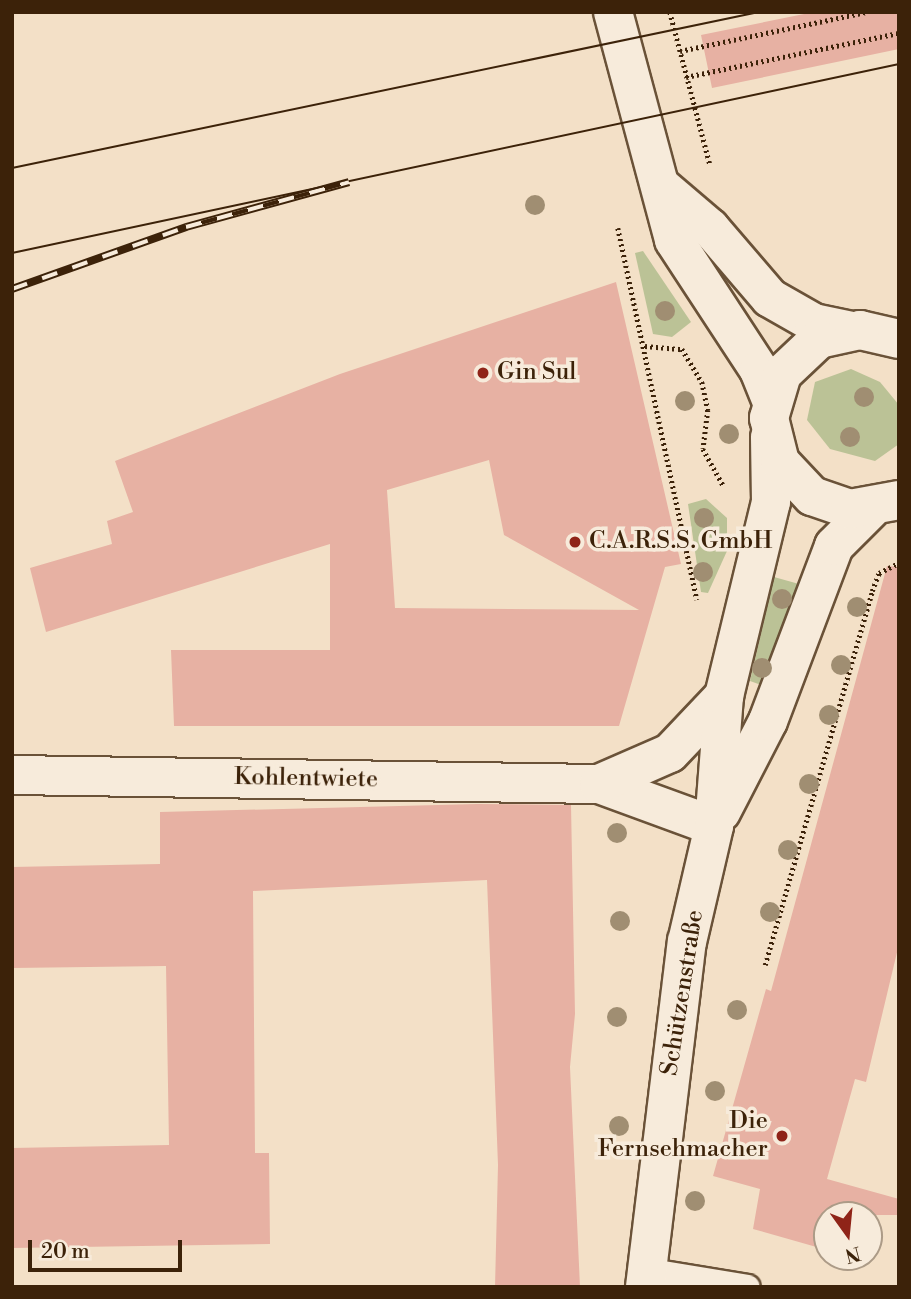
<!DOCTYPE html>
<html>
<head>
<meta charset="utf-8">
<style>
  body { margin:0 }
  #map { position:relative; width:911px; height:1299px; overflow:hidden; background:#f3e0c7; font-family:"Libre Bodoni",serif }
  div>[style] { position:absolute }
  .green>* { inset:0; background:#bbc296 }
  .building>* { inset:0; background:#e7b1a3 }
  .path>* { height:4.5px; margin-top:-2.25px; transform-origin:0; background:repeating-linear-gradient(90deg,#3c2209 0 2px,transparent 0 5.5px) }
  .roads { filter:drop-shadow(2px 0 #6a5238) drop-shadow(-2px 0 #6a5238) drop-shadow(0 2px #6a5238) drop-shadow(0 -2px #6a5238) }
  .lane>* { height:24px; margin:-12px; padding:0 12px; transform-origin:12px; border-radius:12px; background:#f7ebdb }
  .street>* { height:38px; margin:-19px; padding:0 19px; transform-origin:19px; border-radius:19px; background:#f7ebdb }
  .secondary>* { height:38px; margin:-19px; padding:0 19px; transform-origin:19px; border-radius:19px; background:#f7ebdb }
  .tram>* { height:2px; margin:-1px; padding:0 1px; transform-origin:1px; border-radius:1px; background:#3c2209 }
  .rail>* { height:8px; margin-top:-4px; transform-origin:0; background:repeating-linear-gradient(90deg,#f7ebdb 0 16px,#3c2209 0 32px); box-sizing:border-box; border-block:2px solid #3c2209 }
  .trees>* { width:20px; height:20px; margin:-10px; border-radius:50%; background:#a08e72 }
  .dots>* { width:19px; height:19px; translate:-50% -50%; box-sizing:border-box; border:4px solid #f7ebdb; border-radius:50% }
  span { translate:-50% -50%; white-space:nowrap; text-align:center; line-height:1.15; -webkit-text-stroke:7px #f7ebdb; paint-order:stroke }
  .poi-label { font-size:24px; color:#3c2209 }
  .left { translate:0 -50%; text-align:left }
  .right { translate:-100% -50%; text-align:right }
  .street-label { font-size:24px; color:#3c2209 }
  .frame { position:absolute; inset:0; border:14px solid #3c2209; pointer-events:none }
  .north { position:absolute; left:813px; top:1201px; width:70px; height:70px; box-sizing:border-box; background:#f7ebdb; border:2px solid #ac9b87; border-radius:50%; rotate:165deg; font-size:19px; font-weight:700; line-height:28px; text-align:center; color:#3c2209 }
  .north::after { content:''; display:block; margin:auto; width:24px; height:32px; background:#8f2418; clip-path:polygon(50% 0,100% 100%,50% 72%,0 100%) }
  .scale { position:absolute; left:28px; top:1240px; width:154px; height:32px; box-sizing:border-box; border:4px solid #3c2209; border-top:0; padding-left:9px; font-size:21px; line-height:24px; white-space:nowrap; color:#3c2209; -webkit-text-stroke:5px #f7ebdb; paint-order:stroke }
</style>
</head>
<body>
<div id="map">
  <div class="green">
    <i style="clip-path:polygon(643px 251px,691px 322px,672px 337px,653px 334px,635px 253px)"></i>
    <i style="clip-path:polygon(851px 369px,880px 382px,899px 405px,899px 444px,875px 461px,830px 449px,807px 420px,815px 382px)"></i>
    <i style="clip-path:polygon(706px 499px,727px 518px,727px 551px,708px 593px,701px 592px,688px 504px)"></i>
    <i style="clip-path:polygon(774px 577px,799px 584px,764px 686px,750px 681px)"></i>
  </div>
  <div class="building">
    <i style="clip-path:polygon(814px 12px,899px 12px,899px 49px,712px 88px,701px 35px)"></i>
    <i style="clip-path:polygon(evenodd,616px 282px,681px 564px,665px 567px,619px 726px,174px 726px,171px 650px,330px 650px,330px 544px,46px 632px,30px 568px,112px 544px,107px 521px,133px 512px,115px 461px,340px 374px,616px 282px,489px 460px,504px 535px,639px 610px,395px 608px,387px 490px,489px 460px)"></i>
    <i style="clip-path:polygon(887px 566px,899px 567px,899px 944px,866px 1082px,855px 1079px,827px 1179px,899px 1199px,899px 1215px,827px 1215px,827px 1250px,753px 1229px,760px 1189px,713px 1176px,766px 989px,771px 991px)"></i>
    <i style="clip-path:polygon(477px 804px,571px 805px,575px 1014px,570px 1067px,580px 1287px,495px 1287px,498px 1165px,487px 880px,253px 891px,255px 1153px,269px 1153px,270px 1244px,12px 1248px,12px 1148px,169px 1145px,166px 966px,12px 968px,12px 867px,160px 864px,160px 812px)"></i>
  </div>
  <div class="path">
    <i style="left:670px;top:12px;width:157px;rotate:75.3deg"></i>
    <i style="left:680px;top:51px;width:190px;rotate:-11.8deg"></i>
    <i style="left:686px;top:77px;width:217px;rotate:-11.7deg"></i>
    <i style="left:618px;top:228px;width:380px;rotate:78deg"></i>
    <i style="left:645px;top:346px;width:37px;rotate:5deg"></i>
    <i style="left:682px;top:349px;width:39px;rotate:59deg"></i>
    <i style="left:702px;top:382px;width:29px;rotate:78deg"></i>
    <i style="left:708px;top:410px;width:39px;rotate:97deg"></i>
    <i style="left:703px;top:449px;width:41px;rotate:60.9deg"></i>
    <i style="left:765px;top:965px;width:389px;rotate:-74deg"></i>
    <i style="left:872px;top:591px;width:19px;rotate:-69deg"></i>
    <i style="left:879px;top:573px;width:22px;rotate:-27deg"></i>
  </div>
  <div class="roads">
    <div class="lane">
      <i style="left:645px;top:1270px;width:104px;rotate:9.4deg"></i>
    </div>
    <div class="street">
      <i style="left:12px;top:775px;width:587px;rotate:0.88deg"></i>
      <i style="left:599px;top:784px;width:122px;rotate:20.1deg"></i>
      <i style="left:599px;top:784px;width:77px;rotate:-23.6deg"></i>
      <i style="left:670px;top:753px;width:79px;rotate:-46.5deg"></i>
      <i style="left:721px;top:812px;width:102px;rotate:-62.7deg"></i>
      <i style="left:768px;top:721px;width:187px;rotate:-69.3deg"></i>
      <i style="left:834px;top:546px;width:52px;rotate:-45deg"></i>
      <i style="left:645px;top:1287px;width:348px;rotate:-83.1deg"></i>
      <i style="left:687px;top:942px;width:119px;rotate:-76.9deg"></i>
      <i style="left:714px;top:826px;width:130px;rotate:-85.6deg"></i>
      <i style="left:724px;top:696px;width:200px;rotate:-76.4deg"></i>
      <i style="left:771px;top:502px;width:65px;rotate:-90.9deg"></i>
    </div>
    <div class="secondary">
      <i style="left:613px;top:12px;width:236px;rotate:75deg"></i>
      <i style="left:674px;top:240px;width:155px;rotate:56.8deg"></i>
      <i style="left:759px;top:370px;width:32px;rotate:68deg"></i>
      <i style="left:663px;top:188px;width:62px;rotate:40.4deg"></i>
      <i style="left:710px;top:228px;width:92px;rotate:49.4deg"></i>
      <i style="left:770px;top:298px;width:51px;rotate:29.6deg"></i>
      <i style="left:814px;top:323px;width:38px;rotate:12deg"></i>
      <i style="left:899px;top:339px;width:40px;rotate:-167deg"></i>
      <i style="left:860px;top:330px;width:42px;rotate:167.6deg"></i>
      <i style="left:819px;top:339px;width:51px;rotate:136.6deg"></i>
      <i style="left:782px;top:374px;width:46px;rotate:106.5deg"></i>
      <i style="left:769px;top:418px;width:45px;rotate:76deg"></i>
      <i style="left:780px;top:462px;width:47px;rotate:46.7deg"></i>
      <i style="left:812px;top:496px;width:40px;rotate:18.9deg"></i>
      <i style="left:850px;top:509px;width:50px;rotate:-10.4deg"></i>
    </div>
  </div>
  <div class="tram">
    <i style="left:12px;top:168px;width:763px;rotate:-11.8deg"></i>
    <i style="left:12px;top:253px;width:907px;rotate:-12.03deg"></i>
  </div>
  <div class="rail">
    <i style="left:12px;top:289px;width:185px;rotate:-19.6deg"></i>
    <i style="left:186px;top:227px;width:169px;rotate:-15.4deg"></i>
  </div>
  <div class="trees">
    <i style="left:535px;top:205px"></i>
    <i style="left:665px;top:311px"></i>
    <i style="left:864px;top:397px"></i>
    <i style="left:685px;top:401px"></i>
    <i style="left:729px;top:434px"></i>
    <i style="left:850px;top:437px"></i>
    <i style="left:704px;top:518px"></i>
    <i style="left:703px;top:572px"></i>
    <i style="left:782px;top:599px"></i>
    <i style="left:857px;top:607px"></i>
    <i style="left:841px;top:665px"></i>
    <i style="left:762px;top:668px"></i>
    <i style="left:829px;top:715px"></i>
    <i style="left:809px;top:784px"></i>
    <i style="left:617px;top:833px"></i>
    <i style="left:788px;top:850px"></i>
    <i style="left:770px;top:912px"></i>
    <i style="left:620px;top:921px"></i>
    <i style="left:737px;top:1010px"></i>
    <i style="left:617px;top:1017px"></i>
    <i style="left:715px;top:1091px"></i>
    <i style="left:619px;top:1126px"></i>
    <i style="left:695px;top:1201px"></i>
  </div>
  <div class="dots">
    <i style="left:483px;top:373px;background:#8f2418"></i>
    <i style="left:575px;top:542px;background:#8f2418"></i>
    <i style="left:782px;top:1136px;background:#8f2418"></i>
  </div>
  <div class="poi-label">
    <span class="left" style="left:497px;top:373px">Gin Sul</span>
    <span class="left" style="left:589px;top:542px">C.A.R.S.S. GmbH</span>
    <span class="right" style="left:768px;top:1136px">Die<br>Fernsehmacher</span>
  </div>
  <div class="street-label">
    <span style="left:306px;top:779px;rotate:1deg">Kohlentwiete</span>
    <span style="left:683px;top:993px;rotate:-81deg">Schützenstraße</span>
  </div>
  <div class="frame"></div>
  <div class="north">N</div>
  <div class="scale">20 m</div>
</div>
</body>
</html>
